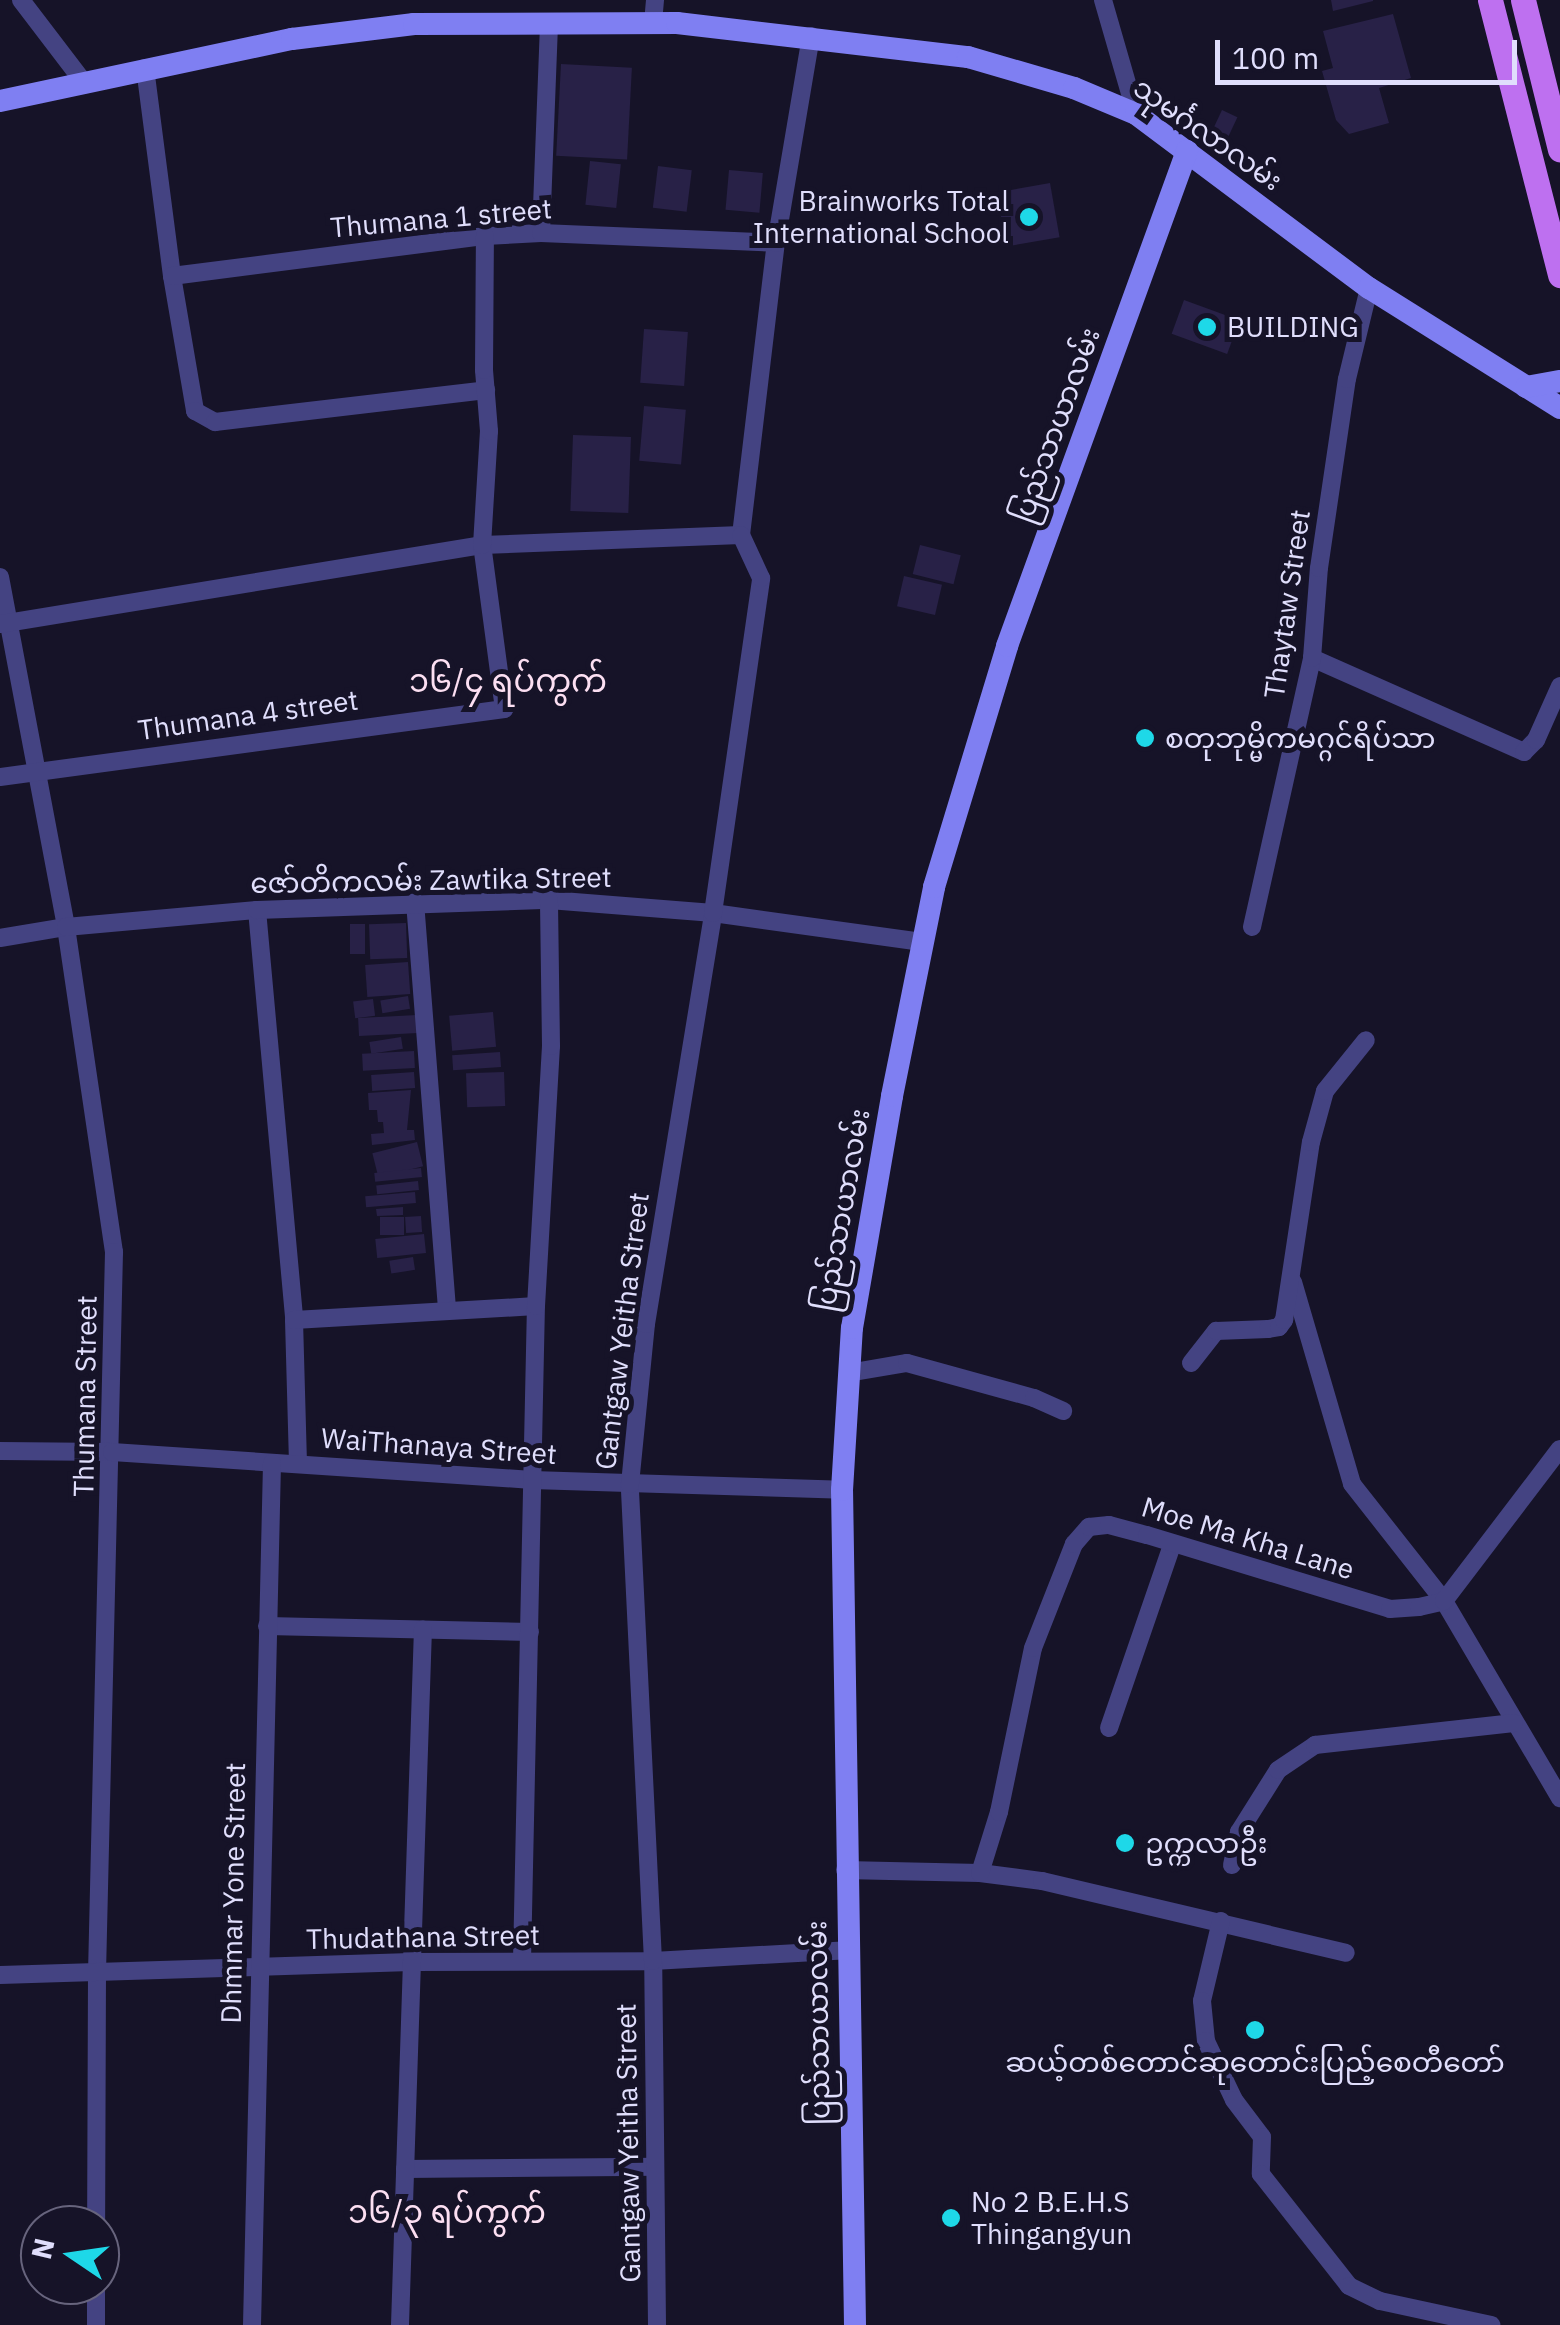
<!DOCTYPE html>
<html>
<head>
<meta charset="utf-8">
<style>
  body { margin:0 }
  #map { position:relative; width:1560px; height:2325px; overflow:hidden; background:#161328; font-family:"IBM Plex Sans","Noto Sans Myanmar",sans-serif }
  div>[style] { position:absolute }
  .building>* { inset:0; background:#282147; transform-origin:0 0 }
  .street>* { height:18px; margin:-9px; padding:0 9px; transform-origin:9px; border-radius:9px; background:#444382 }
  .secondary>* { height:22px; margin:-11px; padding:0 11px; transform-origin:11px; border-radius:11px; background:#7f7ff2 }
  .primary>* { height:25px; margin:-12.5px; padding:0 12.5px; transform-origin:12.5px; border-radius:12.5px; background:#be70f0 }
  .dots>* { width:28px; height:28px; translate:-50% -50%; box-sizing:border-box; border:5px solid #161328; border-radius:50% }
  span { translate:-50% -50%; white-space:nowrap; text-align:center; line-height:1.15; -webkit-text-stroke:10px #161328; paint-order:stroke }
  .street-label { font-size:28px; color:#e0defc }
  .poi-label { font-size:28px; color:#e0defc }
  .right { translate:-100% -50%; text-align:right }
  .left { translate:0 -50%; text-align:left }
  .quarter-label { font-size:32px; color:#fcdff2 }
  .north { position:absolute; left:20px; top:2205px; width:100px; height:100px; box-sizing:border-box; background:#161328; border:2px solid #67647d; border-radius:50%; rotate:283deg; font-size:28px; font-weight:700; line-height:40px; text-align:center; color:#e0defc }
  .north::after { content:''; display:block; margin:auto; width:35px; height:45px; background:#1ed8e8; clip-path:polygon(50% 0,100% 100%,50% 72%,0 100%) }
  .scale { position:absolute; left:1215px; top:40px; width:302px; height:45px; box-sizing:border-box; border:5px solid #e0defc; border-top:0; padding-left:12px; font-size:30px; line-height:35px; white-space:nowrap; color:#e0defc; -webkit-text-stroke:8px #161328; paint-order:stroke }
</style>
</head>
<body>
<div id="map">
  <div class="building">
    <i style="clip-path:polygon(1331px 0,1373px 0,1373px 1px,1333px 11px)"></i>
    <i style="clip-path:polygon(1393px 14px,1411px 78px,1379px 88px,1389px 123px,1349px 134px,1336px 120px,1322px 71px,1333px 68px,1323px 31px)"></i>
    <i style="left:561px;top:64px;width:71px;height:92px;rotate:3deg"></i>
    <i style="left:1222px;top:110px;width:17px;height:23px;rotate:25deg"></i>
    <i style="left:590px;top:161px;width:31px;height:44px;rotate:6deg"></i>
    <i style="left:658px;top:166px;width:34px;height:42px;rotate:7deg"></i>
    <i style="left:729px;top:170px;width:34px;height:40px;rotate:5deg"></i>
    <i style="left:1050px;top:183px;width:55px;height:54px;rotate:80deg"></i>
    <i style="left:1184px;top:300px;width:59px;height:36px;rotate:20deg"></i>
    <i style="left:644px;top:329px;width:44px;height:54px;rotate:4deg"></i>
    <i style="left:644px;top:406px;width:42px;height:55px;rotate:5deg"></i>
    <i style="left:573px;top:435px;width:58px;height:76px;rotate:2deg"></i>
    <i style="left:920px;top:545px;width:42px;height:30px;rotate:14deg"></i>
    <i style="left:904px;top:576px;width:39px;height:31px;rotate:13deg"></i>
    <i style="left:406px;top:923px;width:35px;height:37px;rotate:88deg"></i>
    <i style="left:350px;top:924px;width:15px;height:30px"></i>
    <i style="left:408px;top:962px;width:32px;height:43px;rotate:86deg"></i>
    <i style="left:408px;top:996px;width:13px;height:28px;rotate:81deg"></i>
    <i style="left:373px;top:999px;width:17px;height:20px;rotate:83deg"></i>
    <i style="left:493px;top:1012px;width:35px;height:44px;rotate:85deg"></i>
    <i style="left:417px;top:1015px;width:18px;height:59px;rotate:87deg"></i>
    <i style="left:401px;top:1037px;width:12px;height:32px;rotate:81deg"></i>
    <i style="left:414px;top:1051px;width:17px;height:52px;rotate:87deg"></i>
    <i style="left:500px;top:1052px;width:15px;height:48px;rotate:86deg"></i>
    <i style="left:414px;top:1072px;width:16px;height:43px;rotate:86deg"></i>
    <i style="left:504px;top:1072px;width:34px;height:38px;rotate:88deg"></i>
    <i style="clip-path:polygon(411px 1090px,407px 1130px,414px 1130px,415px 1140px,372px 1145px,371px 1134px,384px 1133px,383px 1122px,378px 1122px,377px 1110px,369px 1110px,368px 1093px)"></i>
    <i style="left:417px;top:1142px;width:25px;height:46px;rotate:76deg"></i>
    <i style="left:421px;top:1168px;width:9px;height:47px;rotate:84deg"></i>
    <i style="left:418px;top:1181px;width:9px;height:42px;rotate:84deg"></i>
    <i style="left:415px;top:1192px;width:11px;height:50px;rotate:85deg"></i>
    <i style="clip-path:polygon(403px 1207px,403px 1215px,377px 1216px,376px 1209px)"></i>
    <i style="left:421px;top:1216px;width:16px;height:16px;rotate:86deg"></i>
    <i style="left:404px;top:1217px;width:18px;height:24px;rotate:90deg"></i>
    <i style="left:424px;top:1234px;width:19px;height:49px;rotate:84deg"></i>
    <i style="left:413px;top:1257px;width:13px;height:24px;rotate:81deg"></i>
  </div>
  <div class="street">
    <i style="left:21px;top:0;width:106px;rotate:52.7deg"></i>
    <i style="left:1103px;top:0;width:119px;rotate:73.9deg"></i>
    <i style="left:653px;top:23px;width:23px;rotate:-85deg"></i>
    <i style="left:145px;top:68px;width:210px;rotate:82.6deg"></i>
    <i style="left:172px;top:276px;width:137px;rotate:80.3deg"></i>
    <i style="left:195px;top:411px;width:23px;rotate:29deg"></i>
    <i style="left:215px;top:422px;width:273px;rotate:-6.7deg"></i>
    <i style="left:541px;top:233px;width:207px;rotate:-87.8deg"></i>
    <i style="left:172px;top:276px;width:316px;rotate:-7.3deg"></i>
    <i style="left:485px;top:236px;width:56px;rotate:-3.1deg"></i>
    <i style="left:541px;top:233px;width:235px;rotate:2.4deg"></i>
    <i style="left:741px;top:535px;width:294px;rotate:-83.2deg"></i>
    <i style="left:776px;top:243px;width:210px;rotate:-80.4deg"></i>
    <i style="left:0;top:577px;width:356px;rotate:79.3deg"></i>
    <i style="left:66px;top:927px;width:329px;rotate:81.6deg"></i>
    <i style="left:114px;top:1252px;width:720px;rotate:91.35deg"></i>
    <i style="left:97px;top:1972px;width:253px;rotate:90.2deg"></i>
    <i style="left:0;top:624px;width:488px;rotate:-9.3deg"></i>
    <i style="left:482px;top:545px;width:259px;rotate:-2.2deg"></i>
    <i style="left:1312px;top:658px;width:232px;rotate:23.9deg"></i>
    <i style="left:1524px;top:752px;width:17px;rotate:-45deg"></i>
    <i style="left:1536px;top:740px;width:59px;rotate:-66deg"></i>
    <i style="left:0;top:777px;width:509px;rotate:-7.68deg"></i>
    <i style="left:504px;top:709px;width:165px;rotate:-97.6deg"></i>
    <i style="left:482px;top:545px;width:114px;rotate:-86.5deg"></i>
    <i style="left:489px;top:431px;width:61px;rotate:-94.7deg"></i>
    <i style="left:484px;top:370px;width:134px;rotate:-89.6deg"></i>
    <i style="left:415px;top:902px;width:410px;rotate:85.5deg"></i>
    <i style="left:257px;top:910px;width:412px;rotate:84.8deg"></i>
    <i style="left:294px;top:1320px;width:144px;rotate:88.4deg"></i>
    <i style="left:1252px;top:927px;width:276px;rotate:-77.4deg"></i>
    <i style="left:1312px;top:658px;width:90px;rotate:-85.6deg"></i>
    <i style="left:1319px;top:568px;width:191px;rotate:-81.6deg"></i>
    <i style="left:1347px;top:379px;width:94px;rotate:-76.4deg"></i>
    <i style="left:0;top:938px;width:67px;rotate:-9.5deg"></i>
    <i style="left:66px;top:927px;width:192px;rotate:-5.1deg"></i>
    <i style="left:257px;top:910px;width:292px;rotate:-2deg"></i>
    <i style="left:549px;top:900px;width:165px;rotate:4.5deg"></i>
    <i style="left:713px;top:913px;width:211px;rotate:7.9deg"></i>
    <i style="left:1293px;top:1282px;width:210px;rotate:73.7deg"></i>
    <i style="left:1352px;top:1484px;width:149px;rotate:51.8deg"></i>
    <i style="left:1444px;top:1601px;width:229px;rotate:59.5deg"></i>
    <i style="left:294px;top:1320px;width:242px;rotate:-3.3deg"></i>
    <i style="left:1191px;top:1363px;width:41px;rotate:-52deg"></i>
    <i style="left:1216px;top:1331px;width:52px;rotate:-2.2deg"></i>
    <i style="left:1268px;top:1329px;width:11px;rotate:-10deg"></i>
    <i style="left:1279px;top:1327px;width:9px;rotate:-54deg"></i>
    <i style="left:1284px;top:1320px;width:180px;rotate:-81.4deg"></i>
    <i style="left:1311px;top:1142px;width:53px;rotate:-74.6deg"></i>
    <i style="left:1325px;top:1091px;width:65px;rotate:-51.2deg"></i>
    <i style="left:848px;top:1373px;width:60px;rotate:-9.6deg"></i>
    <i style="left:907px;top:1363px;width:132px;rotate:15.4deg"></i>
    <i style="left:1034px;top:1398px;width:32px;rotate:24deg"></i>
    <i style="left:0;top:1451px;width:112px;rotate:0.5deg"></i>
    <i style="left:112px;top:1452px;width:421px;rotate:3.8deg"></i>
    <i style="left:532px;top:1480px;width:310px;rotate:1.8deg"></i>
    <i style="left:267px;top:1626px;width:263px;rotate:1.3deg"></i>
    <i style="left:1109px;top:1728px;width:194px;rotate:-71deg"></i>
    <i style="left:1232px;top:1865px;width:34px;rotate:-78deg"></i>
    <i style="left:1239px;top:1832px;width:73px;rotate:-57.8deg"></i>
    <i style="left:1278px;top:1770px;width:45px;rotate:-34deg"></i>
    <i style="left:1315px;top:1745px;width:200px;rotate:-6.3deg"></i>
    <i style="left:845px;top:1870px;width:135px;rotate:1.3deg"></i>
    <i style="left:980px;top:1873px;width:63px;rotate:7.4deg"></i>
    <i style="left:1042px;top:1881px;width:312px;rotate:13.3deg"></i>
    <i style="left:980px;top:1873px;width:64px;rotate:-72.7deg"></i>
    <i style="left:999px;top:1812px;width:167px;rotate:-78.3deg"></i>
    <i style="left:1033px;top:1648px;width:112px;rotate:-68.5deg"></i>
    <i style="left:1074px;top:1544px;width:23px;rotate:-49deg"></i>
    <i style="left:1089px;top:1527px;width:20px;rotate:-6deg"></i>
    <i style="left:1109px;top:1525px;width:39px;rotate:15deg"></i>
    <i style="left:1147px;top:1535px;width:254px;rotate:16.9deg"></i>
    <i style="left:1390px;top:1609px;width:29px;rotate:-4deg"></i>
    <i style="left:1419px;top:1607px;width:26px;rotate:-13deg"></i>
    <i style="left:1444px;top:1601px;width:191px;rotate:-52.7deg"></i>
    <i style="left:1221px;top:1921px;width:82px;rotate:103.4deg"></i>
    <i style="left:1202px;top:2001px;width:40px;rotate:84.3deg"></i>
    <i style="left:1206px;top:2041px;width:65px;rotate:64.6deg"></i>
    <i style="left:1234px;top:2100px;width:46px;rotate:52.9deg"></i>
    <i style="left:1262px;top:2137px;width:37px;rotate:92deg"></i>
    <i style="left:1261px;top:2174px;width:142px;rotate:51.8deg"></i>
    <i style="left:1349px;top:2286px;width:34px;rotate:26deg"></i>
    <i style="left:1380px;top:2301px;width:114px;rotate:12.2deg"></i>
    <i style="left:522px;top:1961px;width:655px;rotate:-88.78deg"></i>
    <i style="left:536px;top:1306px;width:260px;rotate:-86.7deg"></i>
    <i style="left:551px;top:1046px;width:146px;rotate:-90.8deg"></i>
    <i style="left:0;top:1975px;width:411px;rotate:-1.8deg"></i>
    <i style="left:411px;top:1962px;width:242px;rotate:-0.2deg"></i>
    <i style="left:653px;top:1961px;width:194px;rotate:-3.2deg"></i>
    <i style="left:405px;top:2169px;width:250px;rotate:-0.5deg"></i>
    <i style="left:96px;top:2325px;width:40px;rotate:-90deg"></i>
    <i style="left:252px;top:2325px;width:862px;rotate:-88.67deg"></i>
    <i style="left:400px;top:2325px;width:696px;rotate:-88.11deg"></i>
    <i style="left:657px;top:2325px;width:364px;rotate:-90.6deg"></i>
    <i style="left:653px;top:1961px;width:478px;rotate:-92.8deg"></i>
    <i style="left:630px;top:1484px;width:161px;rotate:-84.3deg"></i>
    <i style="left:646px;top:1324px;width:416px;rotate:-80.7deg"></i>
    <i style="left:713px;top:913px;width:338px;rotate:-81.8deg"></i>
    <i style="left:761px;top:578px;width:47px;rotate:-114.9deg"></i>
  </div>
  <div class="secondary">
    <i style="left:0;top:101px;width:299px;rotate:-12deg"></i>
    <i style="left:292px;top:39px;width:123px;rotate:-7deg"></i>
    <i style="left:414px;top:24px;width:263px;rotate:-0.2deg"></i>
    <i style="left:677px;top:23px;width:293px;rotate:6.7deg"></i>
    <i style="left:968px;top:57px;width:110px;rotate:16.3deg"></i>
    <i style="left:1074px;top:88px;width:67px;rotate:22.8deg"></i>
    <i style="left:1136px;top:114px;width:291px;rotate:36.8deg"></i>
    <i style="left:1369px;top:288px;width:226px;rotate:32.1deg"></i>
    <i style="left:1526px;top:387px;width:35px;rotate:-10deg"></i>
    <i style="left:855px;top:2325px;width:835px;rotate:-90.89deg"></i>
    <i style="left:842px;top:1490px;width:162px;rotate:-86.5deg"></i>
    <i style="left:852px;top:1328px;width:235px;rotate:-80.2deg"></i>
    <i style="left:892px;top:1096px;width:213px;rotate:-78.6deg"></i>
    <i style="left:934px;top:887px;width:252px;rotate:-73.1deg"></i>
    <i style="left:1007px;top:646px;width:527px;rotate:-70.02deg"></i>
  </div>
  <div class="primary">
    <i style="left:1490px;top:0;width:284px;rotate:75.7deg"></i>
    <i style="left:1523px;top:0;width:154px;rotate:76.1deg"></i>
  </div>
  <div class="dots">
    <i style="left:1029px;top:217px;background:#1ed8e8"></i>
    <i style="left:1207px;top:327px;background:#1ed8e8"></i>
    <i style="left:1145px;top:738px;background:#1ed8e8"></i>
    <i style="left:1125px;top:1843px;background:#1ed8e8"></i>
    <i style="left:1255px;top:2030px;background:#1ed8e8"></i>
    <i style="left:951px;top:2218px;background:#1ed8e8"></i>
  </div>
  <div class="street-label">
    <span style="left:1208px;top:134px;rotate:35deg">သုမင်္ဂလာလမ်း</span>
    <span style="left:441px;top:218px;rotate:-5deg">Thumana 1 street</span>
    <span style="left:1056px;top:425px;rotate:-70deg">ပြည်သာယာလမ်း</span>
    <span style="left:1287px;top:604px;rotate:-82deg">Thaytaw Street</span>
    <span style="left:248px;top:715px;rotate:-8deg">Thumana 4 street</span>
    <span style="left:431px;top:880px;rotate:-1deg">ဇော်တိကလမ်း Zawtika Street</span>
    <span style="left:842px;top:1210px;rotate:-80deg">ပြည်သာယာလမ်း</span>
    <span style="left:622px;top:1331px;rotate:-83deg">Gantgaw Yeitha Street</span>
    <span style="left:85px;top:1396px;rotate:-89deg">Thumana Street</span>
    <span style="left:439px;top:1446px;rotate:4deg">WaiThanaya Street</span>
    <span style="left:1248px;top:1538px;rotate:17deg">Moe Ma Kha Lane</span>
    <span style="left:233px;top:1893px;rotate:-89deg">Dhmmar Yone Street</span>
    <span style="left:423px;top:1937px;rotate:-1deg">Thudathana Street</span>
    <span style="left:818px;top:2023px;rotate:-91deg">ပြည်သာယာလမ်း</span>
    <span style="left:628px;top:2143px;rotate:-91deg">Gantgaw Yeitha Street</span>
  </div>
  <div class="poi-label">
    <span class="right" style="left:1009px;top:217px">Brainworks Total<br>International School</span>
    <span class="left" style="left:1227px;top:327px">BUILDING</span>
    <span class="left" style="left:1165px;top:738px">စတုဘုမ္မိကမဂ္ဂင်ရိပ်သာ</span>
    <span class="left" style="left:1145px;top:1843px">ဥက္ကလာဦး</span>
    <span style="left:1255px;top:2062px">ဆယ့်တစ်တောင်ဆုတောင်းပြည့်စေတီတော်</span>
    <span class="left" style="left:971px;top:2218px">No 2 B.E.H.S<br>Thingangyun</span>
  </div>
  <div class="quarter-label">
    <span style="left:508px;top:680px">၁၆/၄ ရပ်ကွက်</span>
    <span style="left:447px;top:2211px">၁၆/၃ ရပ်ကွက်</span>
  </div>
  <div class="north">N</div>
  <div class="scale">100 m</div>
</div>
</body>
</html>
